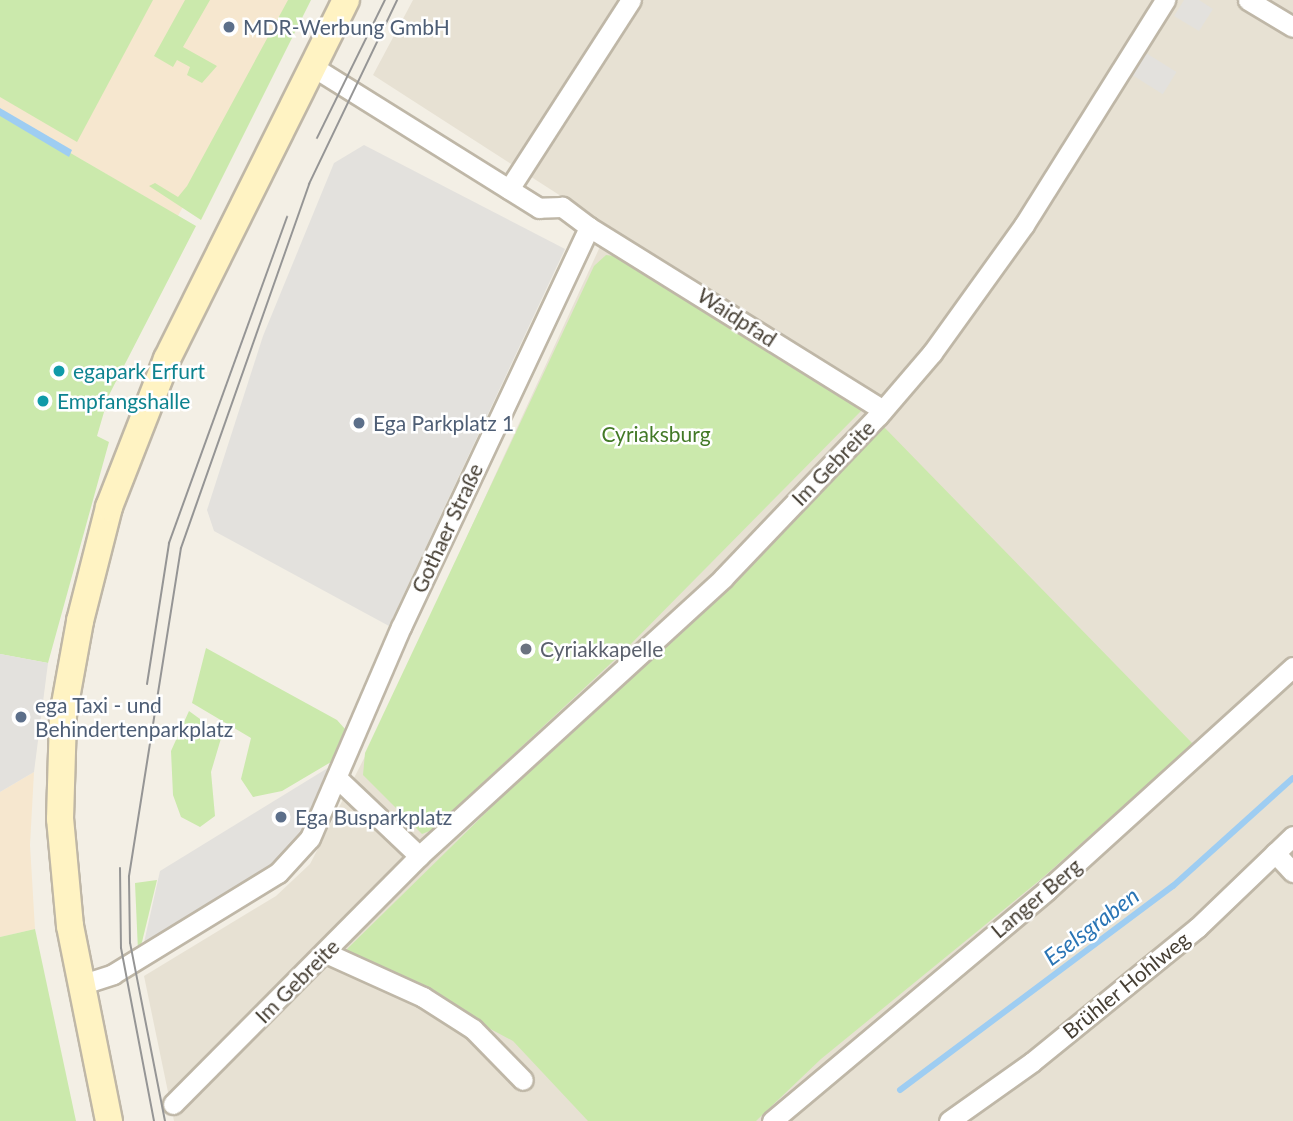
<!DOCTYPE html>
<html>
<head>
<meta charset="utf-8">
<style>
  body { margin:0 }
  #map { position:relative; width:1293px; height:1121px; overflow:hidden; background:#f3efe5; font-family:Lato,sans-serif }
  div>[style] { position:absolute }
  .residential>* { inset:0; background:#e7e1d3 }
  .commercial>* { inset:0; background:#f6e7cf }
  .green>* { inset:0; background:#cbe9ac }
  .parking>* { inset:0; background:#e3e1dd; transform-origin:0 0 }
  .water>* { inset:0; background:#9ecdf2 }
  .stream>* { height:6px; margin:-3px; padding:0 3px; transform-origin:3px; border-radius:3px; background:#9ecdf2 }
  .roads { filter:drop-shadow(2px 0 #bfb7a7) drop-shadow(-2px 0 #bfb7a7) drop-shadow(0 2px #bfb7a7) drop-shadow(0 -2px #bfb7a7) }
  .street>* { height:19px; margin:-9.5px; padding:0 9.5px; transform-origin:9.5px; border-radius:9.5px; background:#fff }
  .secondary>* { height:26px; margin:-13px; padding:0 13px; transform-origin:13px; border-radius:13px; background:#fff3c3 }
  .tram>* { height:2px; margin:-1px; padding:0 1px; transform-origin:1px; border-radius:1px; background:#959595 }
  .dots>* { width:19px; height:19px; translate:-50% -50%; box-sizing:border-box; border:4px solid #fff; border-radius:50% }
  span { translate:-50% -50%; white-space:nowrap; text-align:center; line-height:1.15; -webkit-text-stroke:5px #fff; paint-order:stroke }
  .service-label { font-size:21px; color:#4e5e75 }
  .left { translate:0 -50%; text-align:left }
  .street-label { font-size:21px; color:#463f34 }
  .culture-label { font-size:21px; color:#0d838f }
  .park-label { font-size:21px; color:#427926 }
  .worship-label { font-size:21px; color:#5b616d }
  .water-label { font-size:23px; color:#2a75b5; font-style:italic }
</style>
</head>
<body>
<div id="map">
  <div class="residential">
    <i style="clip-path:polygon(413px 0,1293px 0,1293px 1121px,174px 1121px,144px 976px,276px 896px,310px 864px,376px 735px,609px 227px,373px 75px)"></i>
  </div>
  <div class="commercial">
    <i style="clip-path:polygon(0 0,292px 0,178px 216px,0 112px)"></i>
    <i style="clip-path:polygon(34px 772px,30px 845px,35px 929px,0 937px,0 792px)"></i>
  </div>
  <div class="green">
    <i style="clip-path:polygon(0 0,153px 0,77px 142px,0 97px)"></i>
    <i style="clip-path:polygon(185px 0,210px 0,183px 47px,217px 66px,202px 83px,187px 75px,190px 67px,177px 60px,173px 67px,154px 56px)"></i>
    <i style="clip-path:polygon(288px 0,311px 0,201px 220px,149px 186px,155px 183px,178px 197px,187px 186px)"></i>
    <i style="clip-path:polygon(0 112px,196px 226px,109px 395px,97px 436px,109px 442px,48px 663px,0 654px)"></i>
    <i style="clip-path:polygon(606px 255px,621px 257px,862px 410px,623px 652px,432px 830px,422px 834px,363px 775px,365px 753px,594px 266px)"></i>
    <i style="clip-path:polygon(884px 427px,1193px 744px,1040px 880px,821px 1059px,756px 1121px,588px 1121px,513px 1041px,345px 951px,504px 795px,718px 599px)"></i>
    <i style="clip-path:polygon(206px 648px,337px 720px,345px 729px,331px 762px,282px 791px,253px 797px,241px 779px,251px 738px,192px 703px)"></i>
    <i style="clip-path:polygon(189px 711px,222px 735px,211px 772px,215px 816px,200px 827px,181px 817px,173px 795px,171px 751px)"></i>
    <i style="clip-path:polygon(157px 880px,142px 942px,138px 951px,135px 883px)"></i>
    <i style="clip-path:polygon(35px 929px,38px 943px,76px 1121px,0 1121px,0 937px)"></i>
  </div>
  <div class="parking">
    <i style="clip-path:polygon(1184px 0,1199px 0,1213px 9px,1199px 31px,1174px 16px)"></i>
    <i style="left:1146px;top:53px;width:36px;height:26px;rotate:32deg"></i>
    <i style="clip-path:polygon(364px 145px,565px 249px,389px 626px,214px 531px,207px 510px,263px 336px,334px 163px)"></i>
    <i style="clip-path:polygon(0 654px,48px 663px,34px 772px,0 792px)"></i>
    <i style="clip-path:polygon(331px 766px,296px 868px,139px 965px,160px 871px)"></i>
  </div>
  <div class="water">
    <i style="clip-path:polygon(0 108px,72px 150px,69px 157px,0 116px)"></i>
  </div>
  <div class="stream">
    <i style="left:900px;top:1090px;width:341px;rotate:-36.8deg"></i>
    <i style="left:1173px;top:886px;width:161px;rotate:-42deg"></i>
  </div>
  <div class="roads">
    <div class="street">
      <i style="left:1248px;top:0;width:52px;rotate:31deg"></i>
      <i style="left:509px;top:189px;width:225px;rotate:-57.2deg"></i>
      <i style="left:589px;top:227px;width:346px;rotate:31.9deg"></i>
      <i style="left:338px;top:779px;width:112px;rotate:43.5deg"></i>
      <i style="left:1275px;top:853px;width:26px;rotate:47deg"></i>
      <i style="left:326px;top:953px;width:107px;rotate:24.4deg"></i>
      <i style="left:423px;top:997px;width:59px;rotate:32.6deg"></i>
      <i style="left:473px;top:1029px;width:71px;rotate:45.6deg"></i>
      <i style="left:80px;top:985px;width:35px;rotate:-18deg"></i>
      <i style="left:113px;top:974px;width:193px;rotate:-31.5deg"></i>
      <i style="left:278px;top:873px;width:47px;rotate:-47.6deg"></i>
      <i style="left:310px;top:838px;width:230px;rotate:-66.7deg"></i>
      <i style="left:401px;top:627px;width:442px;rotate:-64.8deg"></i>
      <i style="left:589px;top:227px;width:34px;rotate:-143deg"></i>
      <i style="left:562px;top:207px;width:23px;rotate:178deg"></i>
      <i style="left:539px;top:208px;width:268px;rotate:-148deg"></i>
      <i style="left:173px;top:1104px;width:349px;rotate:-45.2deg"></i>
      <i style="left:419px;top:856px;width:412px;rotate:-42.4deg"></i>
      <i style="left:723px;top:578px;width:224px;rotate:-46.3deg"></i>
      <i style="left:878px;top:416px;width:83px;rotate:-49.4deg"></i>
      <i style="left:932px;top:353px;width:158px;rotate:-54.3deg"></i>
      <i style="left:1024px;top:225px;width:266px;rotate:-57.9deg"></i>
      <i style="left:772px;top:1121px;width:359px;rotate:-40deg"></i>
      <i style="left:1047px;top:890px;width:332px;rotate:-42.2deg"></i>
      <i style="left:949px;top:1121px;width:102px;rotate:-35.4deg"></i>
      <i style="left:1032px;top:1062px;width:213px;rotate:-39.1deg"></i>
      <i style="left:1197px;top:928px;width:133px;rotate:-43.8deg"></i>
    </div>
    <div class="secondary">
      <i style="left:109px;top:1121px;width:199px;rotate:-101.3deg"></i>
      <i style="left:70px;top:926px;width:107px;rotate:-95.3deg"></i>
      <i style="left:60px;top:819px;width:104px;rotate:-88.3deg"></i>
      <i style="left:63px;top:715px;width:96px;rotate:-79.7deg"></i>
      <i style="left:80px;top:621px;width:118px;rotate:-75.7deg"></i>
      <i style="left:109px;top:507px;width:159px;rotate:-68.6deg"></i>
      <i style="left:167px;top:359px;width:401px;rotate:-63.5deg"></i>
    </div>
  </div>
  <div class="tram">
    <i style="left:317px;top:138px;width:154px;rotate:-63.8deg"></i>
    <i style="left:147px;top:684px;width:143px;rotate:-81.1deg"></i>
    <i style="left:169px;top:543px;width:347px;rotate:-70.1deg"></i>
    <i style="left:120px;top:868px;width:80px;rotate:89.3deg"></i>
    <i style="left:121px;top:948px;width:176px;rotate:79.2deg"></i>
    <i style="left:165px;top:1121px;width:181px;rotate:-101.1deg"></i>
    <i style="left:130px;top:943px;width:67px;rotate:-90.9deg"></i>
    <i style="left:129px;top:876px;width:332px;rotate:-81deg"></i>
    <i style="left:181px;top:548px;width:386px;rotate:-70.6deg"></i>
    <i style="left:309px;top:184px;width:204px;rotate:-64.4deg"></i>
  </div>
  <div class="dots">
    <i style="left:229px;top:27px;background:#5c6f8a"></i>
    <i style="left:59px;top:371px;background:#0f9aa8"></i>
    <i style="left:43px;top:401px;background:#0f9aa8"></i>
    <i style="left:359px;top:423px;background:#5c6f8a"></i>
    <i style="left:526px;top:649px;background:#6b7280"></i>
    <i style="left:21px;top:717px;background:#5c6f8a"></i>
    <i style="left:281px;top:817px;background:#5c6f8a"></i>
  </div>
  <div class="service-label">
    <span class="left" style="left:243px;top:27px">MDR-Werbung GmbH</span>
    <span class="left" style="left:373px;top:423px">Ega Parkplatz 1</span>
    <span class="left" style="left:35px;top:717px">ega Taxi - und<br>Behindertenparkplatz</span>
    <span class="left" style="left:295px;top:817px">Ega Busparkplatz</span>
  </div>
  <div class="street-label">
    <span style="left:737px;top:317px;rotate:33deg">Waidpfad</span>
    <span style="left:833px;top:463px;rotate:-46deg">Im Gebreite</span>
    <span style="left:447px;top:528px;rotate:-65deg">Gothaer Straße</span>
    <span style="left:1036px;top:898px;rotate:-40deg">Langer Berg</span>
    <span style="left:297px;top:981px;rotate:-45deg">Im Gebreite</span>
    <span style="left:1126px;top:985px;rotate:-39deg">Brühler Hohlweg</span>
  </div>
  <div class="culture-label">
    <span class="left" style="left:73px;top:371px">egapark Erfurt</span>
    <span class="left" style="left:57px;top:401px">Empfangshalle</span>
  </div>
  <div class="park-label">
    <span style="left:656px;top:434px">Cyriaksburg</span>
  </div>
  <div class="worship-label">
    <span class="left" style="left:540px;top:649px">Cyriakkapelle</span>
  </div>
  <div class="water-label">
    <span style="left:1091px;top:926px;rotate:-37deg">Eselsgraben</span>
  </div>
</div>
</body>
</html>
